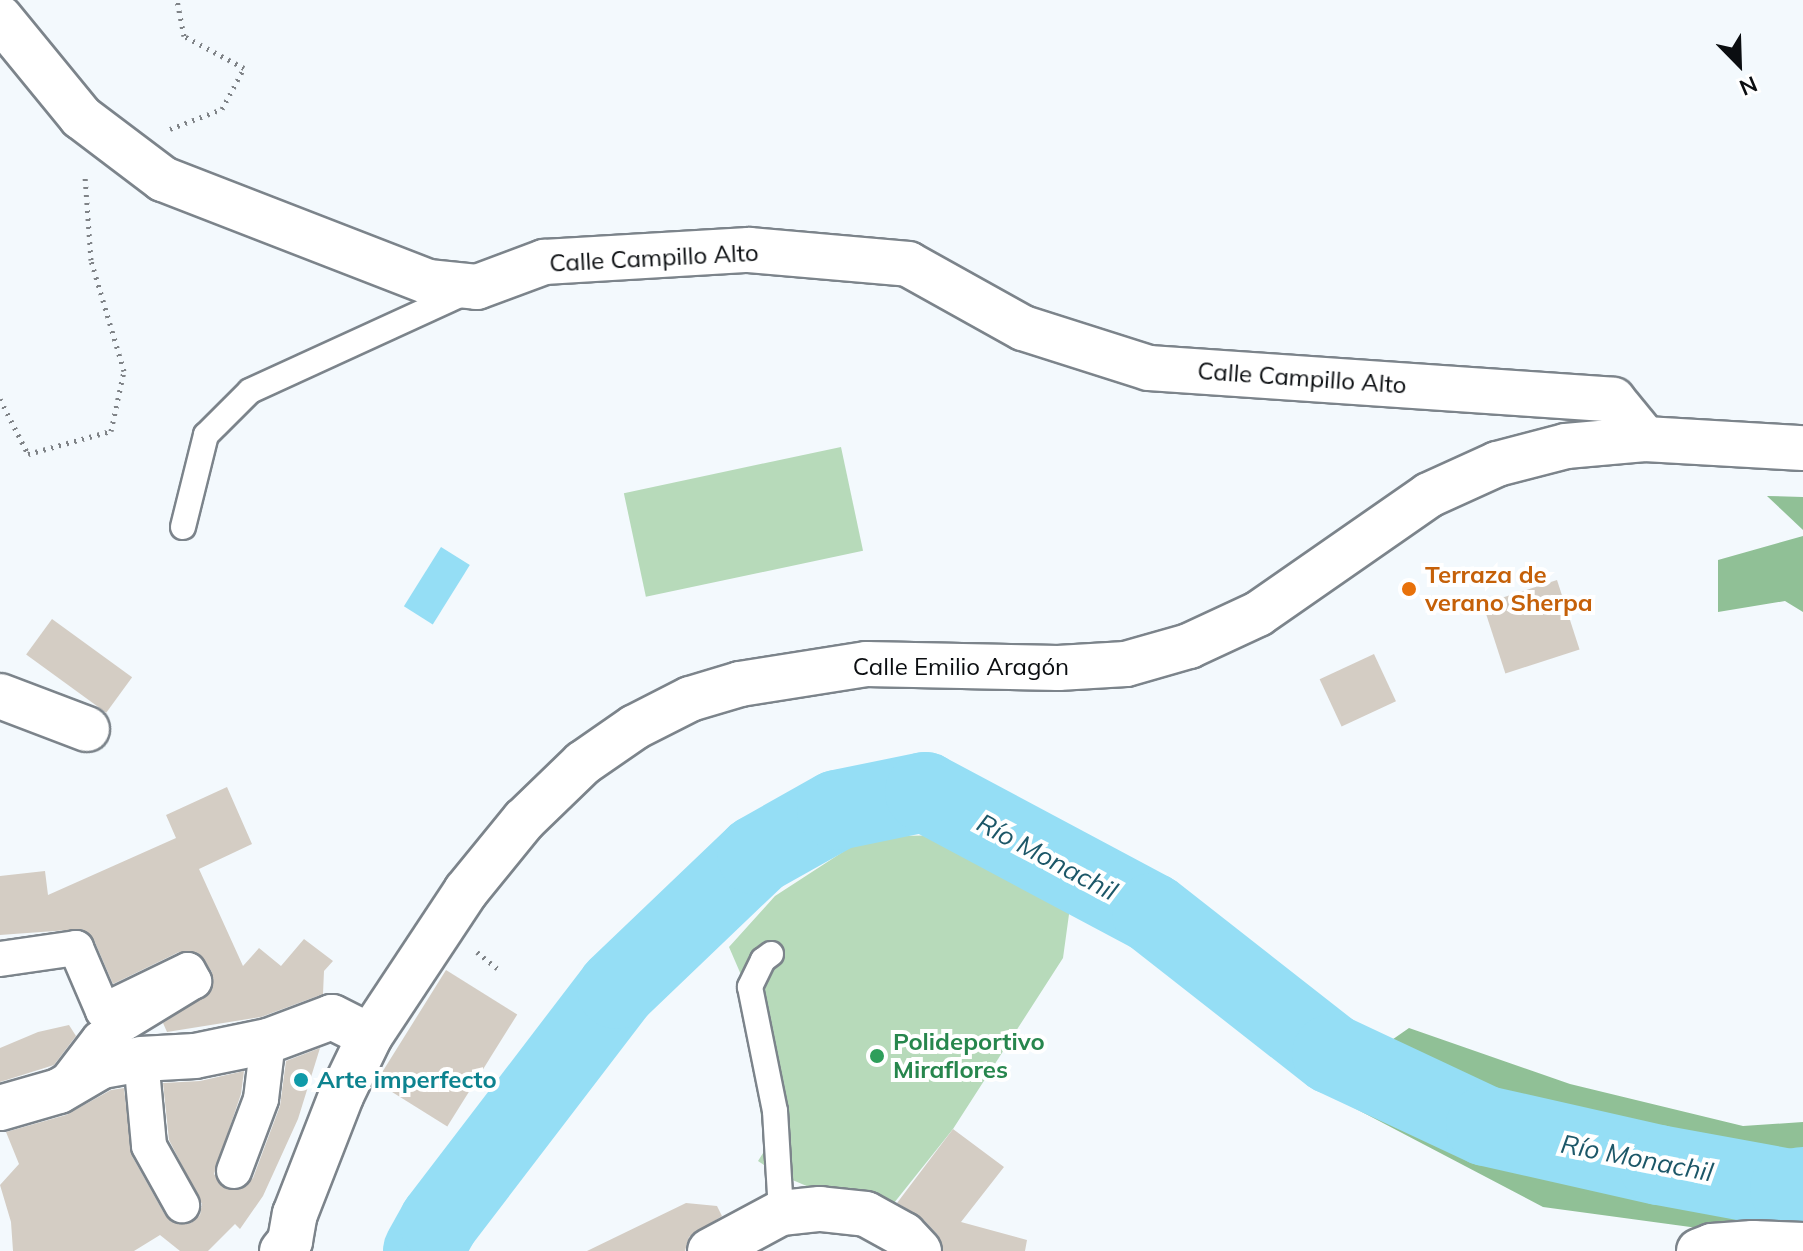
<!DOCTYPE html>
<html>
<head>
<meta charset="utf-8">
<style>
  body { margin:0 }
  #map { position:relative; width:1803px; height:1251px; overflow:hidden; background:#f3f9fd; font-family:Mulish,sans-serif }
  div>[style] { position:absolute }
  .green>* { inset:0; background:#b7daba; transform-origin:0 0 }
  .forest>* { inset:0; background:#90c096 }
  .water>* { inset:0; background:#95def5; transform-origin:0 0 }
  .river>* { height:80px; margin:-40px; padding:0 40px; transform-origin:40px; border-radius:40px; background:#95def5 }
  .building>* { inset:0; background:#d4cdc4; transform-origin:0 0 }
  .path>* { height:5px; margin-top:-2.5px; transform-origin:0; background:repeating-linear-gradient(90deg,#7f8387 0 2px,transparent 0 8px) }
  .roads { filter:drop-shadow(2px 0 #7c848b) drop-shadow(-2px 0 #7c848b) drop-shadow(0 2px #7c848b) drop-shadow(0 -2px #7c848b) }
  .service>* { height:24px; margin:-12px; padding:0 12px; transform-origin:12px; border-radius:12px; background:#fff }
  .pedestrian>* { height:34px; margin:-17px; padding:0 17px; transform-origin:17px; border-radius:17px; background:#fff }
  .minor>* { height:44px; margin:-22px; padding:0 22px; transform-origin:22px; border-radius:22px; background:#fff }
  .tertiary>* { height:44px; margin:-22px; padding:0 22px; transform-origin:22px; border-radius:22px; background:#fff }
  .dots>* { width:22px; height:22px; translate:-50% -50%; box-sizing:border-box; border:4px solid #fff; border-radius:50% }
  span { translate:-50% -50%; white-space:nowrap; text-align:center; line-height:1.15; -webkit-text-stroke:8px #fff; paint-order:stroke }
  .street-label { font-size:24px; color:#0b0e11 }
  .food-label { font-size:24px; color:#c56008; font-weight:700 }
  .left { translate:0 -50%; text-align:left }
  .leisure-label { font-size:24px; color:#27864d; font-weight:700 }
  .culture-label { font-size:24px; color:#0d838f; font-weight:700 }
  .water-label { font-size:26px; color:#1c5768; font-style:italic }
  .north { position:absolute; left:1699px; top:24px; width:80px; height:80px; -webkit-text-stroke:6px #fff; paint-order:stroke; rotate:157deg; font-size:22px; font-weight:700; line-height:32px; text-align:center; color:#0b0e11 }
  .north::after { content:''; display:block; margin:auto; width:28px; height:36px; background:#0b0e11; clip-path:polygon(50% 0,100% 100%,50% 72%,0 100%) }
</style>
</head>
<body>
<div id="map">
  <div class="green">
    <i style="left:841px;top:447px;width:106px;height:222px;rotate:78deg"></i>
    <i style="clip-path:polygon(946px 835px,1070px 907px,1063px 958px,953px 1129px,886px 1213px,809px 1187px,776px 1173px,758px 1161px,765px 1150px,745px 984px,729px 947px,775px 896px,852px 846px,900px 836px)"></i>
  </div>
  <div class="forest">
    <i style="clip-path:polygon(1767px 496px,1803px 497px,1803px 530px)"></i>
    <i style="clip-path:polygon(1803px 536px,1803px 612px,1785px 601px,1718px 612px,1718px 560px)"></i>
    <i style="clip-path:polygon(1409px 1028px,1570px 1084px,1743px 1126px,1803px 1122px,1803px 1238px,1742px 1234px,1543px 1207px,1320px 1090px)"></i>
  </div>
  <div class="water">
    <i style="left:441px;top:547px;width:34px;height:70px;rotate:32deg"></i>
  </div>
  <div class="river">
    <i style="left:423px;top:1251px;width:33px;rotate:-61deg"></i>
    <i style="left:439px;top:1222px;width:293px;rotate:-52.6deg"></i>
    <i style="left:617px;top:989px;width:194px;rotate:-43.7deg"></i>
    <i style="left:757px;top:855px;width:92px;rotate:-29.4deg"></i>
    <i style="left:837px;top:810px;width:90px;rotate:-11.6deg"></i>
    <i style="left:925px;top:792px;width:257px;rotate:28.1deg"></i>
    <i style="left:1152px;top:913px;width:229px;rotate:38.1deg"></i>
    <i style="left:1332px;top:1054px;width:170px;rotate:25.1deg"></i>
    <i style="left:1486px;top:1126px;width:177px;rotate:12.7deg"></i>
    <i style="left:1659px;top:1165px;width:133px;rotate:10.4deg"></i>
    <i style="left:1790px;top:1189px;width:13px;rotate:-9deg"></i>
  </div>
  <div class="building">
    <i style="left:1557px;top:580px;width:73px;height:78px;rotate:72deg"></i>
    <i style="left:52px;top:619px;width:99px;height:44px;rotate:36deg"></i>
    <i style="left:1374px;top:654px;width:52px;height:60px;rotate:65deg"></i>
    <i style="clip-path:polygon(227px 787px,252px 844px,199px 869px,243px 966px,259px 948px,281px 966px,304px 939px,333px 961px,324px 971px,323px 994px,261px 1017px,167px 1032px,163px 1023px,212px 990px,212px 972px,198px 953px,179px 952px,113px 984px,94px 940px,82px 929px,0 935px,0 876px,45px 871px,48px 895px,176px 838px,166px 815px)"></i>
    <i style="left:446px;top:970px;width:84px;height:132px;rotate:32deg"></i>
    <i style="clip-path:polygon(69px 1025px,76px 1036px,54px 1065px,0 1082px,0 1048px,38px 1032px)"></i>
    <i style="clip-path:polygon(320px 1048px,298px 1119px,263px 1196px,240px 1229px,235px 1224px,208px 1251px,180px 1251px,160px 1235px,134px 1251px,13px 1251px,11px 1222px,0 1185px,19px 1164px,6px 1132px,66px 1115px,111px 1090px,124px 1088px,132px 1156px,165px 1215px,172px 1222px,191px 1223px,200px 1215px,202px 1204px,169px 1140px,163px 1083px,200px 1081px,244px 1071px,241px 1094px,214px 1174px,226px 1189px,238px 1190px,253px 1178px,280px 1106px,286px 1061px)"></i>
    <i style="clip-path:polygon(953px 1129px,1004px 1167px,961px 1222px,1027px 1240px,1025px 1251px,943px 1251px,938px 1235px,922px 1218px,897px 1203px)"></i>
    <i style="clip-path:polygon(686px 1203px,717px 1206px,722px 1216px,689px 1237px,685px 1251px,587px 1251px)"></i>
  </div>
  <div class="path">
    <i style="left:170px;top:129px;width:56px;rotate:-21deg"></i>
    <i style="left:222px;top:109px;width:47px;rotate:-61.8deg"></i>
    <i style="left:244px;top:68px;width:68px;rotate:-151.9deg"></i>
    <i style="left:184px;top:36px;width:37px;rotate:-101deg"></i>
    <i style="left:0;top:399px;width:62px;rotate:63deg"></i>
    <i style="left:28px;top:454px;width:86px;rotate:-15.5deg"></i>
    <i style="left:111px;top:431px;width:61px;rotate:-77.8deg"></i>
    <i style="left:124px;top:371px;width:116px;rotate:-106.6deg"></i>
    <i style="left:91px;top:260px;width:84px;rotate:-94.1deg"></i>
    <i style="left:477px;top:952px;width:26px;rotate:39deg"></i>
  </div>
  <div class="roads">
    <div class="service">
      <i style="left:183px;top:527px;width:95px;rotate:-76deg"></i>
      <i style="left:206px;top:435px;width:62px;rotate:-45deg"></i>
      <i style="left:250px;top:391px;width:235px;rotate:-24.6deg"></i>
      <i style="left:771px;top:954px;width:10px;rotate:143deg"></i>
      <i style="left:763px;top:960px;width:30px;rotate:116deg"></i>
      <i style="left:750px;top:987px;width:126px;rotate:78.6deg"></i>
      <i style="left:775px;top:1111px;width:102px;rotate:86.6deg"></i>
    </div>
    <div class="pedestrian">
      <i style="left:0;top:959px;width:77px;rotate:-8.2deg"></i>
      <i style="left:76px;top:948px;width:69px;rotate:66.8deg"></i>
      <i style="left:103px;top:1011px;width:94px;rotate:-25.8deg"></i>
      <i style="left:188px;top:970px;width:13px;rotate:61deg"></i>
      <i style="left:194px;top:981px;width:111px;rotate:148.6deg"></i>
      <i style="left:99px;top:1039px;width:53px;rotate:127.3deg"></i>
      <i style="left:141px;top:1059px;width:87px;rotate:84.7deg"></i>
      <i style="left:149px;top:1146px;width:68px;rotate:60.8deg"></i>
      <i style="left:234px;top:1171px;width:77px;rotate:-69.4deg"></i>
      <i style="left:261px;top:1099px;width:58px;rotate:-83.1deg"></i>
    </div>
    <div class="minor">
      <i style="left:0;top:18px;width:128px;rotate:50.7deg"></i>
      <i style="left:81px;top:117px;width:103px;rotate:37.1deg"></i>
      <i style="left:163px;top:179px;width:284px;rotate:21.2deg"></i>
      <i style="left:428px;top:282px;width:49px;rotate:5.8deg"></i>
      <i style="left:477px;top:287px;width:72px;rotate:-20.5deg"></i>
      <i style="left:544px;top:262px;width:205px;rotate:-3.4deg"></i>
      <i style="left:749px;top:250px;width:160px;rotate:5deg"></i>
      <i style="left:908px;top:264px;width:132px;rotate:29.1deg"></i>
      <i style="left:1023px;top:328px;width:132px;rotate:17.6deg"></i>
      <i style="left:1149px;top:368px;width:465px;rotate:3.9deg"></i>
      <i style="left:1613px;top:400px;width:50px;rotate:50.6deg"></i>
      <i style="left:0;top:696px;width:93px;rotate:20.8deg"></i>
      <i style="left:0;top:1108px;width:61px;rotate:-16.1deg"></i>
      <i style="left:59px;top:1091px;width:50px;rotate:-30.2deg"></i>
      <i style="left:102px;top:1066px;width:40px;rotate:-10deg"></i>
      <i style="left:141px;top:1059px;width:54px;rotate:-3.2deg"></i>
      <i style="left:195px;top:1056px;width:75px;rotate:-11.6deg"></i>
      <i style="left:268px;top:1041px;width:68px;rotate:-20.6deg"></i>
      <i style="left:332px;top:1017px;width:42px;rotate:26.6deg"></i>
      <i style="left:710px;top:1251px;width:81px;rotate:-28.2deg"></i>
      <i style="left:781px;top:1213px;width:39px;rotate:-6deg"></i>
      <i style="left:820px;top:1209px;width:46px;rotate:6.2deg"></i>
      <i style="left:866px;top:1214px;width:43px;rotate:28.9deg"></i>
      <i style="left:904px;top:1235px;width:22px;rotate:47deg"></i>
      <i style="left:1699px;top:1251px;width:14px;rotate:-21deg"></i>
      <i style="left:1712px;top:1246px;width:41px;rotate:-4.2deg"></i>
      <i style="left:1753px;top:1243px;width:50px;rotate:2.3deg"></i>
    </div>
    <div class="tertiary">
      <i style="left:282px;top:1251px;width:13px;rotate:-51deg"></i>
      <i style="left:290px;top:1241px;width:27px;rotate:-80deg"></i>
      <i style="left:295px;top:1214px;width:127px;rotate:-68.7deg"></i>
      <i style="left:341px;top:1096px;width:67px;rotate:-64.2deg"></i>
      <i style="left:370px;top:1036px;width:174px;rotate:-56.5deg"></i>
      <i style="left:466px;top:891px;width:92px;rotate:-50.8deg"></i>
      <i style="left:524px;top:820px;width:82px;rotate:-44deg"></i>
      <i style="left:583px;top:763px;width:63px;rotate:-34.7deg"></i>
      <i style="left:635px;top:727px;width:62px;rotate:-27deg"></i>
      <i style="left:690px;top:699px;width:52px;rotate:-16.7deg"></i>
      <i style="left:740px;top:684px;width:128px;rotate:-9deg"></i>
      <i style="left:866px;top:664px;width:192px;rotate:1.2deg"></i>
      <i style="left:1058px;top:668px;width:68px;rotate:-3.4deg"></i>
      <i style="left:1126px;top:664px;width:66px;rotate:-15.9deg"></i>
      <i style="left:1189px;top:646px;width:76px;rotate:-24.9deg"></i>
      <i style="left:1258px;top:614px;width:208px;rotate:-34.8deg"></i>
      <i style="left:1429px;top:495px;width:75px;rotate:-24.5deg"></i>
      <i style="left:1497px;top:464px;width:71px;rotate:-14.6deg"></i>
      <i style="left:1566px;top:446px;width:79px;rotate:-5.1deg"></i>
      <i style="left:1645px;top:439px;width:158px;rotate:3.3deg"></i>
    </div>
  </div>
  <div class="dots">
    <i style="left:1409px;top:589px;background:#e8710a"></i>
    <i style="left:877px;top:1056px;background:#2e9e5b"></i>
    <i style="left:301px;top:1080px;background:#0f9aa8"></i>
  </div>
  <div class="street-label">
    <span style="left:654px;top:258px;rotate:-3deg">Calle Campillo Alto</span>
    <span style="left:1302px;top:378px;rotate:4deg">Calle Campillo Alto</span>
    <span style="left:961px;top:667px">Calle Emilio Aragón</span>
  </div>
  <div class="food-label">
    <span class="left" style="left:1425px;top:589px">Terraza de<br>verano Sherpa</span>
  </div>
  <div class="leisure-label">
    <span class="left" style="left:893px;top:1056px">Polideportivo<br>Miraflores</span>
  </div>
  <div class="culture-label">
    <span class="left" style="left:317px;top:1080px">Arte imperfecto</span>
  </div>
  <div class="water-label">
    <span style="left:1047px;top:857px;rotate:28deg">Río Monachil</span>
    <span style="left:1637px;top:1158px;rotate:11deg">Río Monachil</span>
  </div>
  <div class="north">N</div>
</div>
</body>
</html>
